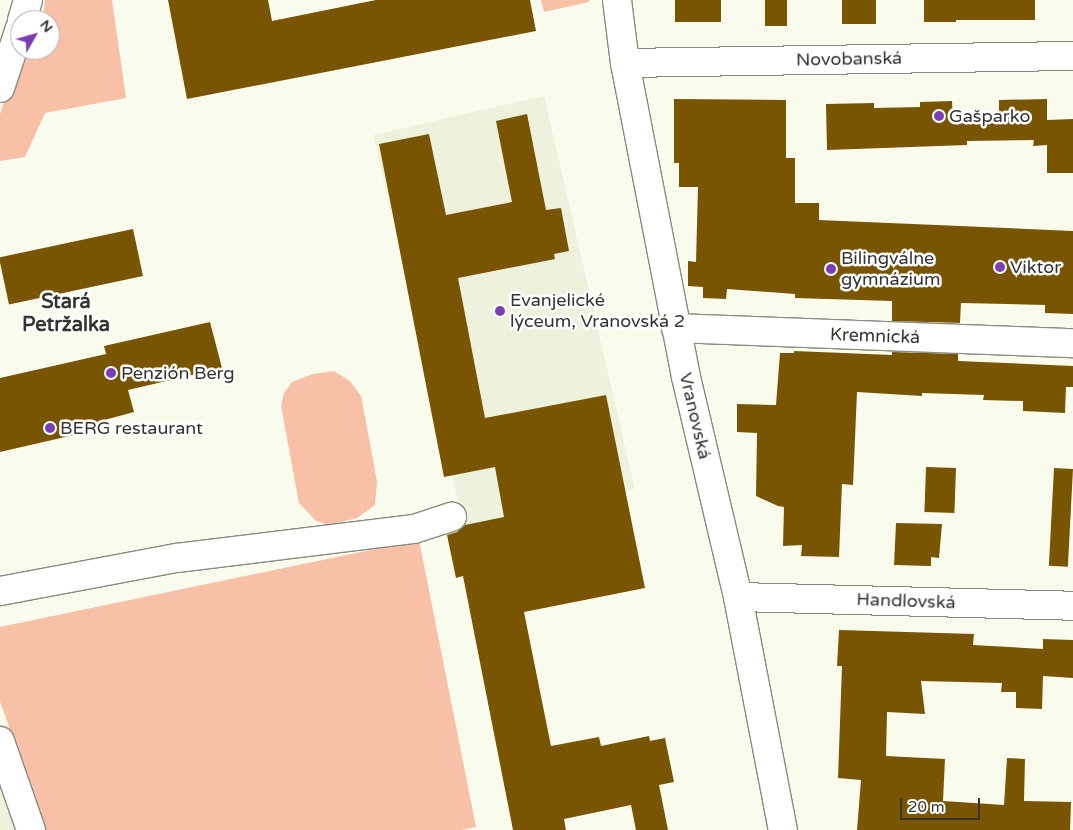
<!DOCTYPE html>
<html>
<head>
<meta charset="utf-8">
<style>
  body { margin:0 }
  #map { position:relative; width:1073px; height:830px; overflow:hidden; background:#f9fbed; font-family:"Varela Round",sans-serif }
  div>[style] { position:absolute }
  .built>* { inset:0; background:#eef1db; transform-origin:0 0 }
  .green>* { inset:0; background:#f7c0a7 }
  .building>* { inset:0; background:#795501; transform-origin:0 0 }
  .roads { filter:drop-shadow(1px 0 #888a7e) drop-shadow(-1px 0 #888a7e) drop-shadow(0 1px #888a7e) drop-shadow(0 -1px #888a7e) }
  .minor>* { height:28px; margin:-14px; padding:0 14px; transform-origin:14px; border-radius:14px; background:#fff }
  .dots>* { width:14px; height:14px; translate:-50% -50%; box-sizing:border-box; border:2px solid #fff; border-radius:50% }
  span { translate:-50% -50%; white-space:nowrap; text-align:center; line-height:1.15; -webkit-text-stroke:5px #fff; paint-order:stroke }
  .street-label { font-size:18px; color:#34352f }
  .poi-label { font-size:18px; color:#34352f }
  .left { translate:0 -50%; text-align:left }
  .quarter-label { font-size:20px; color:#34352f; font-weight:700 }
  .north { position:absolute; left:10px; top:10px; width:50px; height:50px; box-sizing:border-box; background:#fff; border:1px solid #aeaeac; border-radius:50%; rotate:52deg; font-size:14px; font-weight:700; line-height:20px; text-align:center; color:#34352f }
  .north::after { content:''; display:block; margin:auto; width:18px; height:22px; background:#7a3fb5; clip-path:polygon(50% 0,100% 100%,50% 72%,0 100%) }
  .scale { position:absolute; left:900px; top:798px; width:80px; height:22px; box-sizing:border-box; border:2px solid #34352f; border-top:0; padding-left:6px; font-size:15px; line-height:18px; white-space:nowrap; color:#34352f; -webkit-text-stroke:4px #fff; paint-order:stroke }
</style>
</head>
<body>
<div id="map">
  <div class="built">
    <i style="left:544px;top:96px;width:403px;height:175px;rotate:77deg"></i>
    <i style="clip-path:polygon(0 780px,17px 830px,0 830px)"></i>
  </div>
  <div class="green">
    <i style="clip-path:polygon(45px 0,112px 0,126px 98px,45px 113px,25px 157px,0 161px,0 114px,9px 87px,31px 50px,50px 50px,50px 20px,43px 20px)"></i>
    <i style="clip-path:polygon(541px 0,589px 0,589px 2px,544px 12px)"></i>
    <i style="clip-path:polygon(334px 371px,350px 381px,361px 396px,377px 481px,375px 505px,357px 518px,329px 525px,316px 521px,299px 503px,281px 406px,284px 393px,292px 382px,313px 374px)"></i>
    <i style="clip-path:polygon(419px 540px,476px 827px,461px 830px,45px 830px,0 701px,0 627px)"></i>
  </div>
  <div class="building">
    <i style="clip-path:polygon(168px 0,268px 0,272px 21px,376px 0,530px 0,536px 31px,187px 99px)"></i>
    <i style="left:675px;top:0;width:46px;height:22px"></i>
    <i style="left:765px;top:0;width:22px;height:26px"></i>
    <i style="left:842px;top:0;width:34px;height:24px"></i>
    <i style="clip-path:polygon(924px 0,1035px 0,1035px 20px,956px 20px,956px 22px,924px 22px)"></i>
    <i style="clip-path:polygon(674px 99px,786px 100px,786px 158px,795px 158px,795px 203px,819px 203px,819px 220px,1073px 231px,1073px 314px,1045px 313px,1045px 305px,961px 303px,960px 323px,892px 321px,892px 301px,795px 298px,795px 294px,727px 289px,726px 299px,703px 298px,703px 287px,688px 286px,688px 261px,696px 262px,698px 187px,679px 187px,679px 163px,674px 163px)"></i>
    <i style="clip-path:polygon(1047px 99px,1047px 120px,1073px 119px,1073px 173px,1047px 173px,1047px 145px,1033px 146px,1034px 140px,967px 141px,967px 145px,827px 150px,826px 104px,874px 103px,874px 108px,920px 107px,920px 102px,952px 101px,953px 118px,999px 118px,999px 100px)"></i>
    <i style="clip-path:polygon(527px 114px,546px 210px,561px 208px,569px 251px,554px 254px,555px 259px,458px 278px,485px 418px,606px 395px,645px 588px,524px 612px,551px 746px,599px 737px,601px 746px,649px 736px,650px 741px,665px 738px,674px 782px,659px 785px,668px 830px,636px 830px,631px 805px,564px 819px,566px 830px,513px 830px,463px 576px,456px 578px,447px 535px,457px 532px,465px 525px,504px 517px,495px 467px,444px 477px,379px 144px,429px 134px,446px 215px,512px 202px,496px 121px)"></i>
    <i style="left:133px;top:229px;width:48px;height:137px;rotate:78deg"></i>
    <i style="clip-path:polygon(210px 322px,222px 368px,128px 390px,134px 412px,97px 422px,100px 429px,0 452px,0 378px,106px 354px,104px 346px)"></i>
    <i style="clip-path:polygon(794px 351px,892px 355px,892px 352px,958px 354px,958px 361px,1073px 366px,1073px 387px,1066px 387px,1065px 413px,1023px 411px,1023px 401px,983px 400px,984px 395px,922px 393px,922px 396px,857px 392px,853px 485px,842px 484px,839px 557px,801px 556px,802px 545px,783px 546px,784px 507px,778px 506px,756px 496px,757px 433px,737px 432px,737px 404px,776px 405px,780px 353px,794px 353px)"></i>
    <i style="left:926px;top:467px;width:30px;height:45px;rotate:2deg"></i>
    <i style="left:1054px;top:468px;width:19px;height:98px;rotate:3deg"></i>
    <i style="clip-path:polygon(896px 523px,942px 524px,939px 558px,931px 557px,931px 566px,894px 565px)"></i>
    <i style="clip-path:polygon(839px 630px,974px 634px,973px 645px,1043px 649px,1043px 639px,1073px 640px,1073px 678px,1043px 676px,1042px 709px,1016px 708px,1016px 692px,1001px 692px,1002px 683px,921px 681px,925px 714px,887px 712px,886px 756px,945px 759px,943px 801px,1004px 805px,1007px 758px,1025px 759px,1024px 801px,1071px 802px,1070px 830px,857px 830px,861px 780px,838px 778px,842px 666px,837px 666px)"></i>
  </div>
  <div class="roads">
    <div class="minor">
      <i style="left:617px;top:0;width:64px;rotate:82.8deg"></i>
      <i style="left:625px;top:63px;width:320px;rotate:79deg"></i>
      <i style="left:686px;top:377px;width:226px;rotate:76.7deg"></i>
      <i style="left:738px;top:597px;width:237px;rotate:79.1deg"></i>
      <i style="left:22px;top:20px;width:21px;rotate:-73deg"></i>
      <i style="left:625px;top:63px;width:448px;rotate:-0.9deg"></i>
      <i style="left:0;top:88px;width:63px;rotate:-71.6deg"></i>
      <i style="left:676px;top:328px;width:397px;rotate:2.2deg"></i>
      <i style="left:0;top:591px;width:180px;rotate:-10.6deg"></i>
      <i style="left:177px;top:558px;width:239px;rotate:-7deg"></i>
      <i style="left:414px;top:529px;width:40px;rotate:-18deg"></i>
      <i style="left:738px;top:597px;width:335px;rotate:1.5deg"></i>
      <i style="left:0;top:741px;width:94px;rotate:70.8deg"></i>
    </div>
  </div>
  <div class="dots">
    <i style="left:939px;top:116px;background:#7a3fb5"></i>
    <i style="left:1000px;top:267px;background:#7a3fb5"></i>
    <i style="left:831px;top:269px;background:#7a3fb5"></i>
    <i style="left:500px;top:311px;background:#7a3fb5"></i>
    <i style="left:111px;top:373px;background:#7a3fb5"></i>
    <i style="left:50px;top:428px;background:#7a3fb5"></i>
  </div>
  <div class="street-label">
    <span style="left:849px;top:59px;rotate:-1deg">Novobanská</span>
    <span style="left:875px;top:336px;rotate:2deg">Kremnická</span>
    <span style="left:695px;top:416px;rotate:77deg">Vranovská</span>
    <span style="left:906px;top:601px;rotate:2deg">Handlovská</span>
  </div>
  <div class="poi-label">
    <span class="left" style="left:949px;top:116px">Gašparko</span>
    <span class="left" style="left:841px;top:269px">Bilingválne<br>gymnázium</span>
    <span class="left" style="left:1010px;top:267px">Viktor</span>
    <span class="left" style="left:510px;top:311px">Evanjelické<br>lýceum, Vranovská 2</span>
    <span class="left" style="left:121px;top:373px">Penzión Berg</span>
    <span class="left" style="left:60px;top:428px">BERG restaurant</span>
  </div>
  <div class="quarter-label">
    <span style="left:66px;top:314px">Stará<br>Petržalka</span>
  </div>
  <div class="north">N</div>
  <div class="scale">20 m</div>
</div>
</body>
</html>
